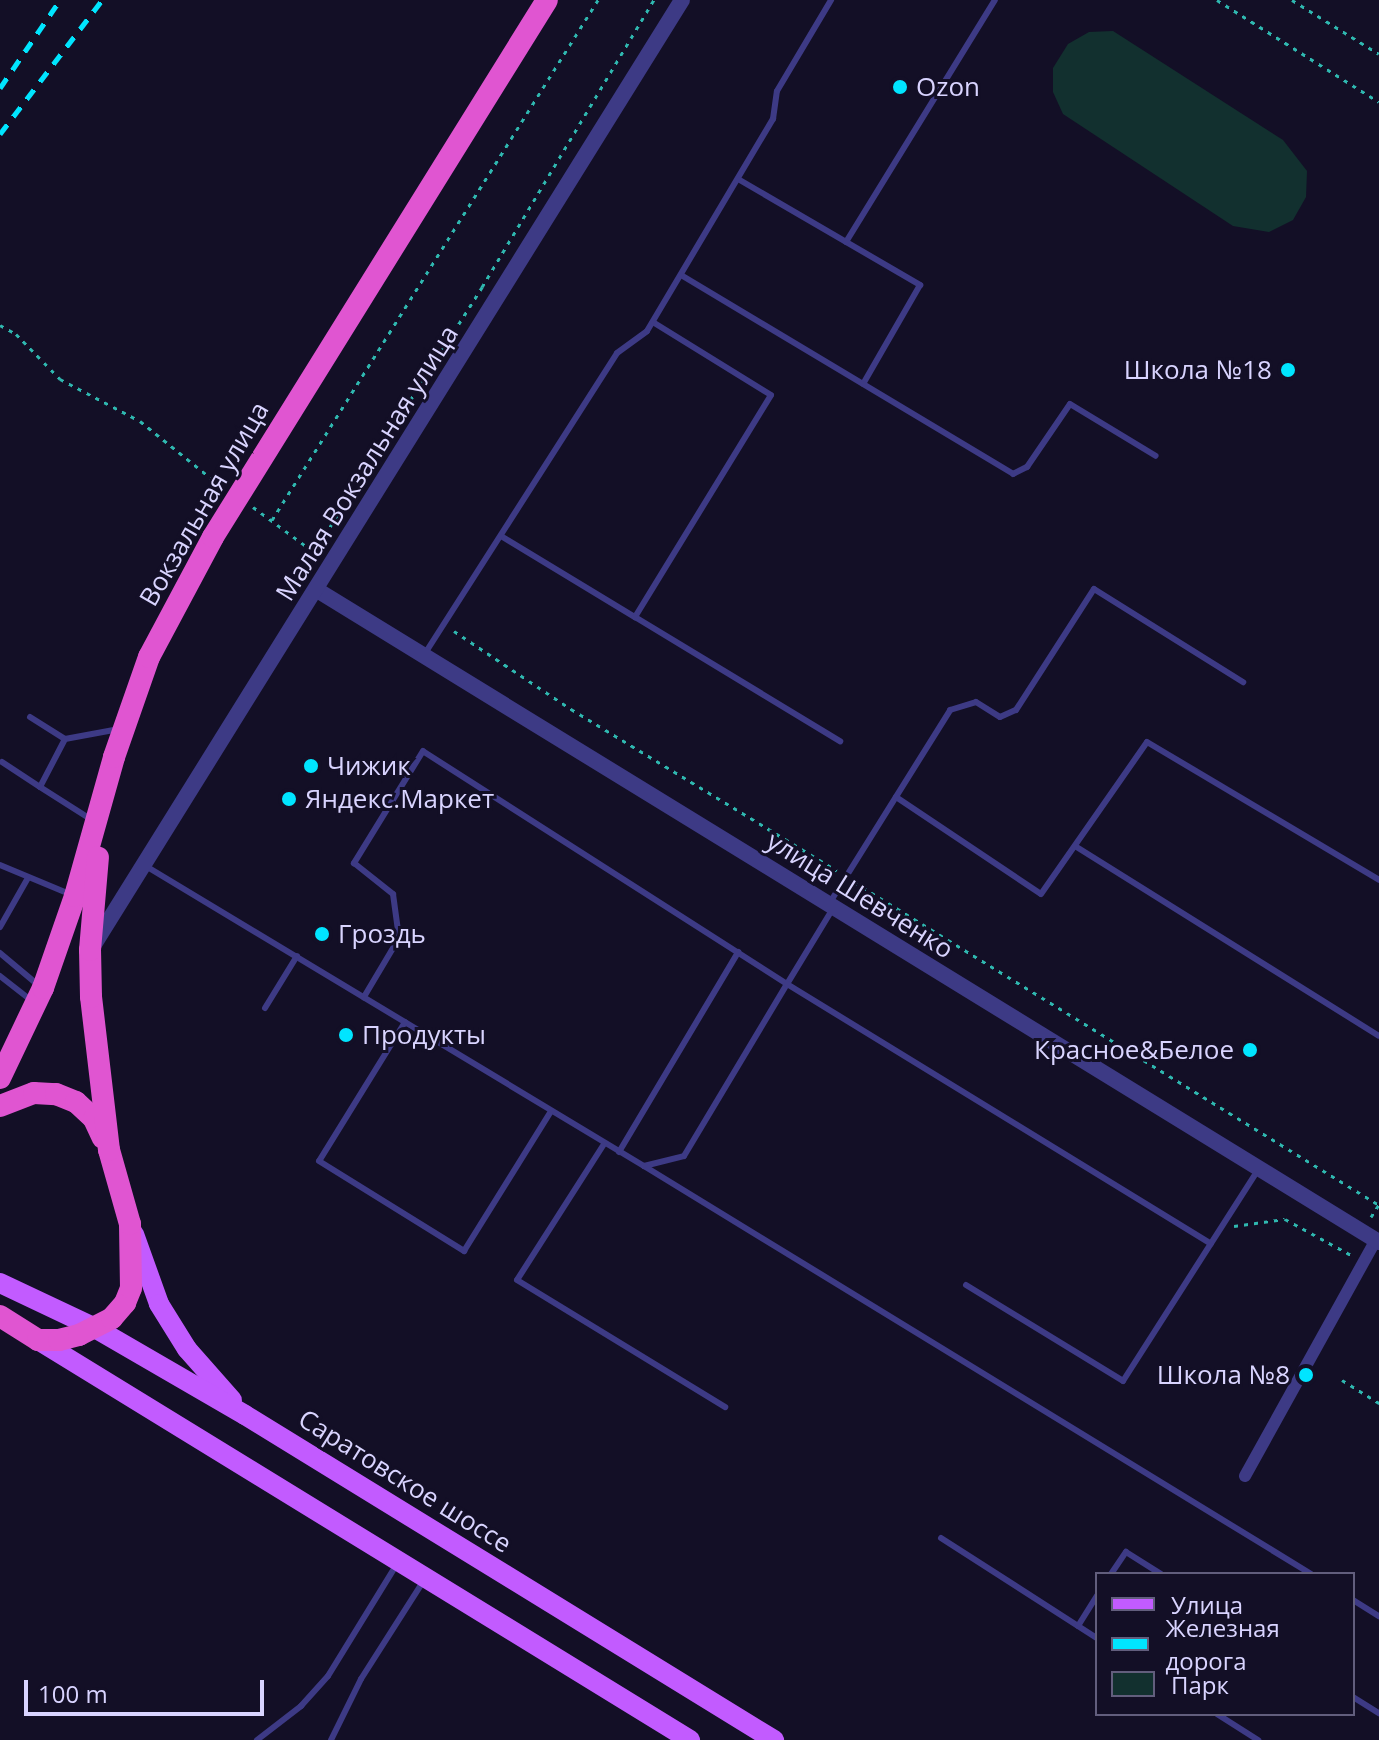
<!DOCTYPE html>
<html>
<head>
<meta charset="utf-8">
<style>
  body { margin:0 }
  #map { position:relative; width:1379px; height:1740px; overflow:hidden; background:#130f26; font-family:"Open Sans",sans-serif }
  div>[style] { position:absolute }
  .green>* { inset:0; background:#12302f }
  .path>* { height:3px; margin-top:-1.5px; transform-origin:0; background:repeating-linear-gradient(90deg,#2fb8b0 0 4px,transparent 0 10px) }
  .service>* { height:6px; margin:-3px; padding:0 3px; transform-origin:3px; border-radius:3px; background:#3d3a85 }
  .minor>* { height:12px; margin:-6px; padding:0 6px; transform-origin:6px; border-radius:6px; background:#3d3a85 }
  .tertiary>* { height:16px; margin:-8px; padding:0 8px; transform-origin:8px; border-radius:8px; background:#3d3a85 }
  .primary>* { height:20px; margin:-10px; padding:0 10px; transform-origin:10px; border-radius:10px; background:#c25bff }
  .trunk>* { height:22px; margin:-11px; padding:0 11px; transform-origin:11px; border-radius:11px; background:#e055d1 }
  .rail>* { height:5px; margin-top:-2.5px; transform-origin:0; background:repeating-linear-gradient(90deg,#00e5ff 0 12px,transparent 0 22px) }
  .dots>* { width:22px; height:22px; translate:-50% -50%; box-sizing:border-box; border:4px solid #130f26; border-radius:50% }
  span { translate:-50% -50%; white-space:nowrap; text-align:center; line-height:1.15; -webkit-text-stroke:6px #130f26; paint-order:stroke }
  .poi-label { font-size:26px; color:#d9d4ff }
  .left { translate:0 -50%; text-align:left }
  .right { translate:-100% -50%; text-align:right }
  .street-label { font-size:26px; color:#d9d4ff }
  .legend { position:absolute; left:1095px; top:1572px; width:260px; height:144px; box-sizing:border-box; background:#130f26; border:2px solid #625e7d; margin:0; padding:10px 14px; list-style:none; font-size:24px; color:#d9d4ff }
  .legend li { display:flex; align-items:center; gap:16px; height:40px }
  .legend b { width:40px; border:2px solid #625e7d }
  .scale { position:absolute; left:24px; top:1680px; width:240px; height:36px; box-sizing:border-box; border:4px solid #d9d4ff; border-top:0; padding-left:10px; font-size:24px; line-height:28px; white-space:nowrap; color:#d9d4ff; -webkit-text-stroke:6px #130f26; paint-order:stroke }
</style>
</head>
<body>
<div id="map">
  <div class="green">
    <i style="clip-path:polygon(1113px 31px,1283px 140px,1307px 171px,1306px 197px,1293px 220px,1269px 232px,1233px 226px,1063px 114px,1053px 92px,1053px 68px,1068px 44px,1089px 32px)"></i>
  </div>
  <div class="path">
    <i style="left:1217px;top:0;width:191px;rotate:32.2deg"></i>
    <i style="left:1292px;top:0;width:102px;rotate:31.8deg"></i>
    <i style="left:0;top:325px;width:18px;rotate:29deg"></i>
    <i style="left:16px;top:334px;width:63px;rotate:45.6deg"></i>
    <i style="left:60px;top:379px;width:90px;rotate:27.7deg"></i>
    <i style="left:140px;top:421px;width:107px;rotate:38.9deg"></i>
    <i style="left:253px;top:507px;width:76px;rotate:36.4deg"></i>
    <i style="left:314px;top:552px;width:314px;rotate:-57.6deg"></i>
    <i style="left:482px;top:287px;width:335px;rotate:-59.1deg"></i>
    <i style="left:272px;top:520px;width:614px;rotate:-57.92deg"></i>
    <i style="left:454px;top:631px;width:141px;rotate:33.7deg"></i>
    <i style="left:571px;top:709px;width:311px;rotate:31.3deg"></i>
    <i style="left:854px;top:882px;width:616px;rotate:31.6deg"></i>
    <i style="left:1371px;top:1217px;width:15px;rotate:-58deg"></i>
    <i style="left:1234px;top:1226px;width:51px;rotate:-7.8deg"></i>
    <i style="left:1285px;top:1219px;width:77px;rotate:28.6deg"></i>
    <i style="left:1342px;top:1380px;width:44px;rotate:31.9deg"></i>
  </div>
  <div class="service">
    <i style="left:738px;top:179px;width:211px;rotate:30.2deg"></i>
    <i style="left:920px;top:285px;width:114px;rotate:119.9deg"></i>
    <i style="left:846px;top:242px;width:284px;rotate:-58.4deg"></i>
    <i style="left:681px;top:275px;width:387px;rotate:30.9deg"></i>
    <i style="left:1013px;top:474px;width:16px;rotate:-27deg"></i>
    <i style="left:1027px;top:467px;width:76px;rotate:-55.7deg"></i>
    <i style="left:1070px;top:404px;width:100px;rotate:31.2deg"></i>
    <i style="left:501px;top:536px;width:157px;rotate:31.2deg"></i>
    <i style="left:635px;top:617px;width:260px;rotate:-58.5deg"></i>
    <i style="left:771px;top:395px;width:139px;rotate:-148.3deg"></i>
    <i style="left:635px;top:617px;width:240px;rotate:31.2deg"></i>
    <i style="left:424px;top:655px;width:358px;rotate:-57.4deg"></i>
    <i style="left:617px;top:353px;width:37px;rotate:-36deg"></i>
    <i style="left:647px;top:331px;width:247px;rotate:-59.3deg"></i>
    <i style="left:773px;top:119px;width:28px;rotate:-82deg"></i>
    <i style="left:777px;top:91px;width:106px;rotate:-59.3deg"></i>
    <i style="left:30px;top:717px;width:41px;rotate:32.2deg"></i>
    <i style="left:65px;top:739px;width:55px;rotate:-10.5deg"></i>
    <i style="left:65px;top:739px;width:54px;rotate:117.5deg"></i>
    <i style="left:40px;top:787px;width:62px;rotate:32.4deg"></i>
    <i style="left:2px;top:762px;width:45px;rotate:33.3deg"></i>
    <i style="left:896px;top:797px;width:174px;rotate:33.8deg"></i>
    <i style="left:1041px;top:894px;width:185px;rotate:-55.1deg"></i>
    <i style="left:1147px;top:742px;width:270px;rotate:30.7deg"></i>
    <i style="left:1075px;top:846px;width:358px;rotate:32deg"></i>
    <i style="left:0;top:865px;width:78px;rotate:22.6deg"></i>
    <i style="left:144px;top:865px;width:584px;rotate:31.05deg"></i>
    <i style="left:644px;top:1166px;width:41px;rotate:-14deg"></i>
    <i style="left:684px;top:1156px;width:200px;rotate:-59.1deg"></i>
    <i style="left:787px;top:984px;width:432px;rotate:-147.4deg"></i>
    <i style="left:423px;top:751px;width:132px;rotate:121.6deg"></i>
    <i style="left:354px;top:863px;width:50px;rotate:38.5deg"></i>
    <i style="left:393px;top:894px;width:44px;rotate:82.2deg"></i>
    <i style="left:399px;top:938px;width:69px;rotate:120.7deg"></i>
    <i style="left:829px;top:904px;width:229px;rotate:-58deg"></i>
    <i style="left:950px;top:710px;width:27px;rotate:-17deg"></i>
    <i style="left:976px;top:702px;width:28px;rotate:32deg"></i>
    <i style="left:1000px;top:717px;width:17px;rotate:-24deg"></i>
    <i style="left:1016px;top:710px;width:144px;rotate:-57.2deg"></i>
    <i style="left:1094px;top:589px;width:176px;rotate:32deg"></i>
    <i style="left:832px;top:910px;width:87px;rotate:121.3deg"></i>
    <i style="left:787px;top:984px;width:497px;rotate:31.5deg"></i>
    <i style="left:0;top:927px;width:56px;rotate:-60.3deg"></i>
    <i style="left:0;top:953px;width:48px;rotate:40deg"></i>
    <i style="left:0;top:976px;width:41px;rotate:38deg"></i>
    <i style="left:265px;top:1008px;width:61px;rotate:-58.4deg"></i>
    <i style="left:405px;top:1022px;width:163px;rotate:121.7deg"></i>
    <i style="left:319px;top:1161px;width:171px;rotate:31.8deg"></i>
    <i style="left:464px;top:1251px;width:165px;rotate:-58.1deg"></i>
    <i style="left:604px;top:1144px;width:161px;rotate:122.6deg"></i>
    <i style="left:517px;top:1280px;width:244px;rotate:31.4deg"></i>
    <i style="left:619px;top:1152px;width:233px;rotate:-59.2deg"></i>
    <i style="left:644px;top:1166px;width:782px;rotate:31.45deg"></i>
    <i style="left:966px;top:1285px;width:184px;rotate:31.4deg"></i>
    <i style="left:1123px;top:1381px;width:253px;rotate:-57.4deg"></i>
    <i style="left:941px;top:1538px;width:185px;rotate:32.7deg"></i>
    <i style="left:1111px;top:1574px;width:27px;rotate:-56deg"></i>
    <i style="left:1126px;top:1552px;width:41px;rotate:32.2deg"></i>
    <i style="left:1353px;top:1600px;width:31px;rotate:32deg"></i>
    <i style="left:1078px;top:1626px;width:36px;rotate:-58deg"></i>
    <i style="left:1353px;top:1697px;width:31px;rotate:32deg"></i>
    <i style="left:1217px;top:1714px;width:49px;rotate:32.4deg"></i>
    <i style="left:257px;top:1740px;width:56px;rotate:-37.7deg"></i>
    <i style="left:301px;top:1706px;width:40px;rotate:-48deg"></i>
    <i style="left:328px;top:1676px;width:132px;rotate:-58.4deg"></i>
    <i style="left:331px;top:1740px;width:68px;rotate:-63.8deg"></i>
    <i style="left:361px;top:1679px;width:117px;rotate:-57.5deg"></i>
  </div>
  <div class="minor">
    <i style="left:1245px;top:1476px;width:270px;rotate:-61deg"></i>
  </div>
  <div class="tertiary">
    <i style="left:317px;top:590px;width:1246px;rotate:31.55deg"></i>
    <i style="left:93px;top:946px;width:1114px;rotate:-58.09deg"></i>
  </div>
  <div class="primary">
    <i style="left:134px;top:1234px;width:74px;rotate:70.3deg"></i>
    <i style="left:159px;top:1304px;width:53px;rotate:58.1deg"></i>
    <i style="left:187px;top:1349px;width:68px;rotate:48.6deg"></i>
    <i style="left:0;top:1283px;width:105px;rotate:25.3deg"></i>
    <i style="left:95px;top:1328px;width:173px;rotate:30.1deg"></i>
    <i style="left:245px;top:1415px;width:621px;rotate:31.57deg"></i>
    <i style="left:38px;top:1340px;width:765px;rotate:31.53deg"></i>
  </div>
  <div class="trunk">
    <i style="left:0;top:1078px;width:100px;rotate:-64.5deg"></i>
    <i style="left:43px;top:988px;width:97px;rotate:-70.8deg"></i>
    <i style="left:75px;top:896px;width:144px;rotate:-74.3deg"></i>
    <i style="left:114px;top:757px;width:106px;rotate:-70.7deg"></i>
    <i style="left:149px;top:657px;width:136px;rotate:-61.9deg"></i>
    <i style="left:213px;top:537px;width:632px;rotate:-58.12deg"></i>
    <i style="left:0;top:1106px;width:36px;rotate:-21deg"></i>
    <i style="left:34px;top:1093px;width:22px;rotate:3deg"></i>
    <i style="left:56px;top:1094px;width:22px;rotate:22deg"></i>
    <i style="left:76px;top:1102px;width:25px;rotate:43deg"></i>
    <i style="left:94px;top:1119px;width:21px;rotate:65deg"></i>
    <i style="left:0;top:1316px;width:45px;rotate:32.3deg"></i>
    <i style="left:38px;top:1340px;width:21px"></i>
    <i style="left:59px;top:1340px;width:21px;rotate:-14deg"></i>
    <i style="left:79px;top:1335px;width:37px;rotate:-27deg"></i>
    <i style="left:112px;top:1318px;width:20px;rotate:-49deg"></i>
    <i style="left:125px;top:1303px;width:16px;rotate:-68deg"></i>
    <i style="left:131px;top:1288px;width:64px;rotate:-90.9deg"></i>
    <i style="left:130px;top:1224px;width:77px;rotate:-105.8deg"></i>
    <i style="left:109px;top:1150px;width:154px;rotate:-96.7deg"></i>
    <i style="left:91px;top:997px;width:47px;rotate:-91.2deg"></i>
    <i style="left:90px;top:950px;width:93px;rotate:-85.1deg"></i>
  </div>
  <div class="rail">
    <i style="left:0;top:88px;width:107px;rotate:-55.7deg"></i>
    <i style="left:0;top:134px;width:168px;rotate:-52.7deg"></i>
  </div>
  <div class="dots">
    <i style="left:900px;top:87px;background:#00e5ff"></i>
    <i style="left:1288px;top:370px;background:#00e5ff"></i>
    <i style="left:311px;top:766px;background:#00e5ff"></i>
    <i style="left:289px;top:799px;background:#00e5ff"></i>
    <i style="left:322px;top:934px;background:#00e5ff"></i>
    <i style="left:346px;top:1035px;background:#00e5ff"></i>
    <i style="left:1250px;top:1050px;background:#00e5ff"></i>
    <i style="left:1306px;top:1375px;background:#00e5ff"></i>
  </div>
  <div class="poi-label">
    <span class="left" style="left:916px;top:87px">Ozon</span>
    <span class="right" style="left:1272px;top:370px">Школа №18</span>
    <span class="left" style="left:327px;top:766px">Чижик</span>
    <span class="left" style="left:305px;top:799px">Яндекс.Маркет</span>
    <span class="left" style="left:338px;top:934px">Гроздь</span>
    <span class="left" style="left:362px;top:1035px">Продукты</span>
    <span class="right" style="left:1234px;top:1050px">Красное&amp;Белое</span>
    <span class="right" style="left:1290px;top:1375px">Школа №8</span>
  </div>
  <div class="street-label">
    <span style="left:367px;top:463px;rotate:-58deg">Малая Вокзальная улица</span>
    <span style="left:204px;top:504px;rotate:-60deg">Вокзальная улица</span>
    <span style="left:860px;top:895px;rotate:32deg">улица Шевченко</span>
    <span style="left:405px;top:1481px;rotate:32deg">Саратовское шоссе</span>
  </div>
  <ul class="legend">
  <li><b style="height:10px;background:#c25bff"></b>Улица</li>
  <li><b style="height:10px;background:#00e5ff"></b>Железная дорога</li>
  <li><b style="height:22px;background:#12302f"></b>Парк</li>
  </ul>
  <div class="scale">100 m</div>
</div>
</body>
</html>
